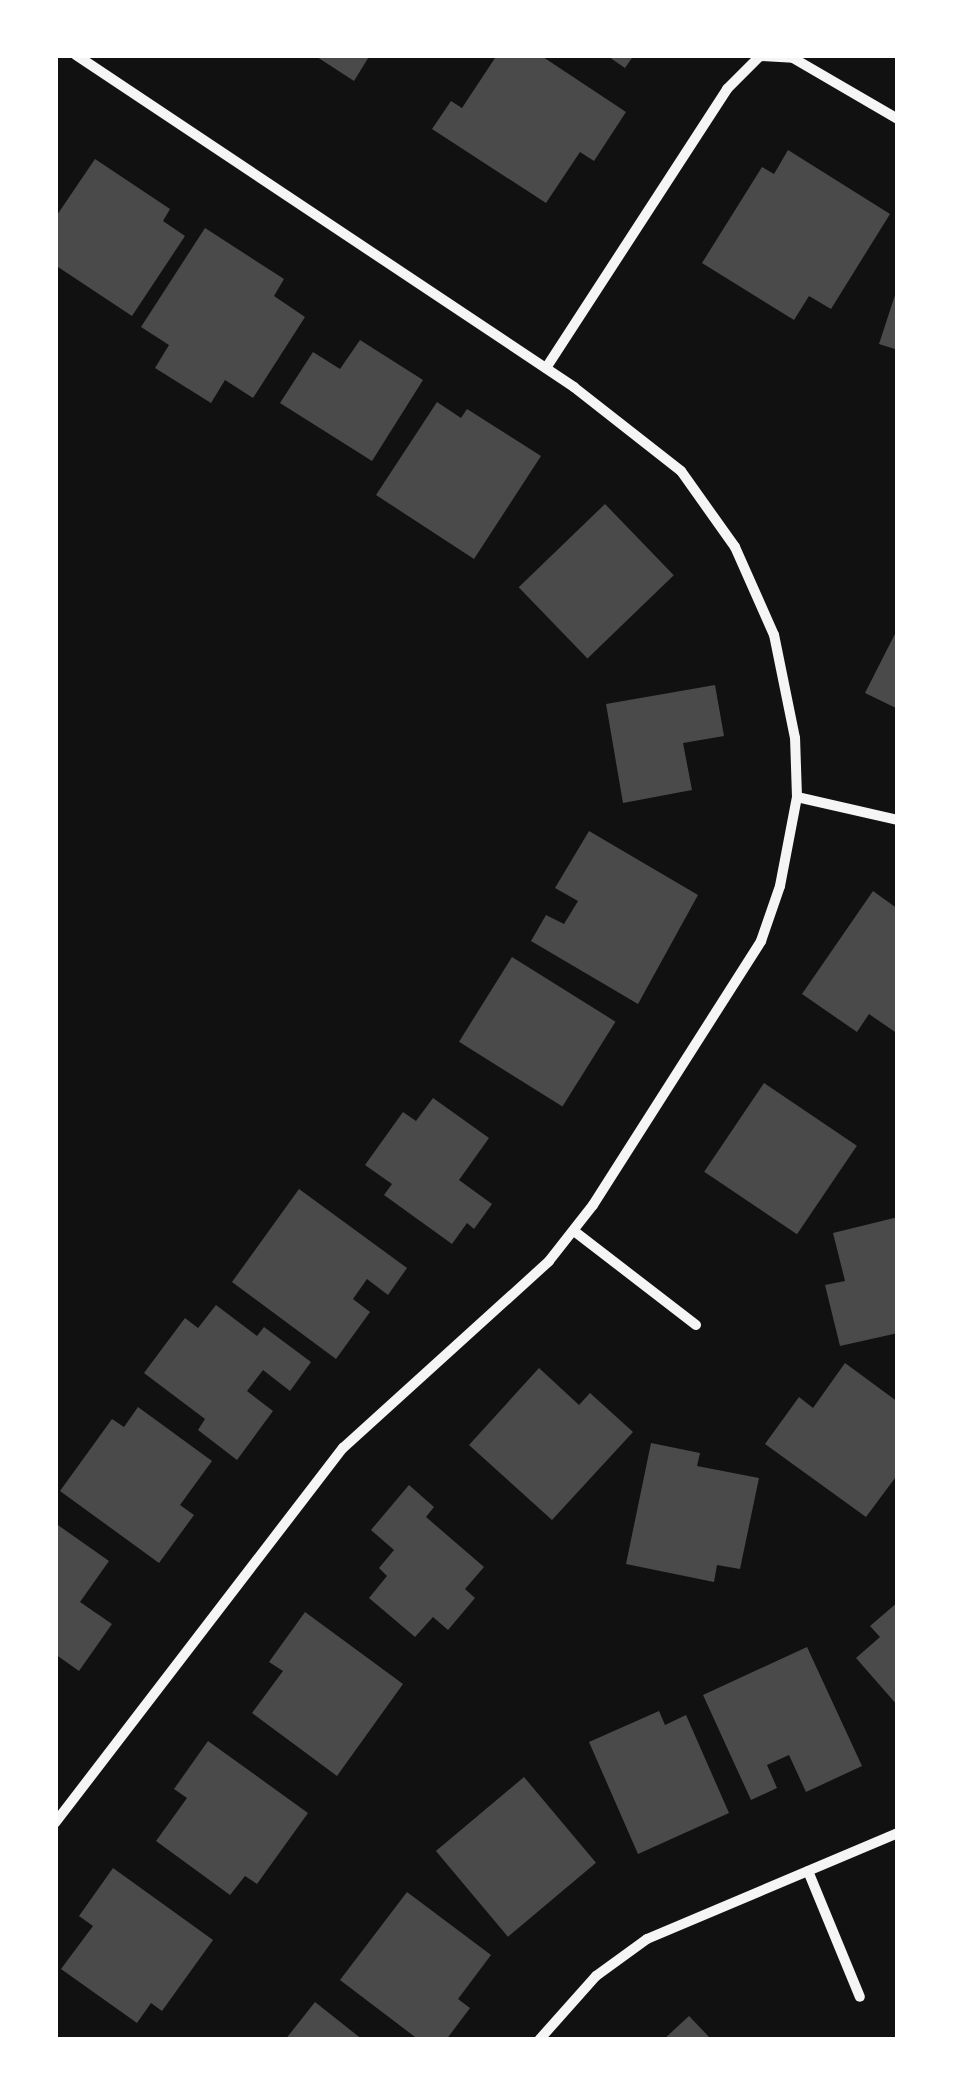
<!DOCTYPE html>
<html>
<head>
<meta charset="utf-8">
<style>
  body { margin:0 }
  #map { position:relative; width:953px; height:2095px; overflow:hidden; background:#111; font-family:Quicksand,sans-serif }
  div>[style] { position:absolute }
  .building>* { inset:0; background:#4a4a4a; transform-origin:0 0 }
  .minor>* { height:10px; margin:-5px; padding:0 5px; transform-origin:5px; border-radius:5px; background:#f5f5f5 }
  span { translate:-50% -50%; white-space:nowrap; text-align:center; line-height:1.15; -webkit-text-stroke:10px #fff; paint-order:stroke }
  .frame { position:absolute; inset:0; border:58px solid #fff; pointer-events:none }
</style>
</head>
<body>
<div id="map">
  <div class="building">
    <i style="clip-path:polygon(314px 55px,370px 55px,354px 81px)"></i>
    <i style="clip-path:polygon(497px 55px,540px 55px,626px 112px,594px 161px,580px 152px,546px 203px,432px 129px,451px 101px,462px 108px)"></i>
    <i style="clip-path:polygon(606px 55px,634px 55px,625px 68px)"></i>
    <i style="clip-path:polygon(788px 150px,890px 214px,831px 309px,809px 296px,794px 320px,702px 263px,762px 167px,774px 174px)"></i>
    <i style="clip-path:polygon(95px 159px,170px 209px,163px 221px,185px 236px,132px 316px,55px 265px,55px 218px)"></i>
    <i style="clip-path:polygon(205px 228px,284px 279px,274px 296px,305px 317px,253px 398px,225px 380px,211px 403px,155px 368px,169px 345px,141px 327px)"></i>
    <i style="clip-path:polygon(897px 289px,898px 289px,898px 350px,879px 344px)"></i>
    <i style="clip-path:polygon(360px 340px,423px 380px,372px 461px,280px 403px,313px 352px,340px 369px)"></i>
    <i style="clip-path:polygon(437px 402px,461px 418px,467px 409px,541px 456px,474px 559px,376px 495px)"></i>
    <i style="left:605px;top:504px;width:99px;height:120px;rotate:46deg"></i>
    <i style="clip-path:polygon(898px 628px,898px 709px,865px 693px)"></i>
    <i style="clip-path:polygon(715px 685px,724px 736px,683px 743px,692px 790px,623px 803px,606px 704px)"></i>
    <i style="clip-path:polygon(589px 831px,698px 895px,638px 1004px,531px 941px,546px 915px,564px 924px,578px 901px,555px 888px)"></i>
    <i style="clip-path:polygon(873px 891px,898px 909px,898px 1034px,869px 1014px,857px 1032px,802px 994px)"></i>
    <i style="left:512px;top:957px;width:122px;height:100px;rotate:32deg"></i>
    <i style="left:764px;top:1083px;width:112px;height:107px;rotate:34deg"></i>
    <i style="clip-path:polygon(433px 1098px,489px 1138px,459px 1180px,492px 1204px,474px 1229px,467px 1223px,452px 1244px,384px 1195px,392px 1184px,365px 1165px,403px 1112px,416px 1121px)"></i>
    <i style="clip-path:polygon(299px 1189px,407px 1268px,388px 1295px,367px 1279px,353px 1299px,370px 1312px,336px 1359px,232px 1282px)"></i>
    <i style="clip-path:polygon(898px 1217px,898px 1333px,840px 1346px,825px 1285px,845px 1281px,833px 1233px)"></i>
    <i style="clip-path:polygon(216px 1305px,257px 1336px,264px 1327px,311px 1362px,290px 1391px,263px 1370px,247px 1391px,273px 1411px,237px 1460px,198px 1430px,205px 1419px,144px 1373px,185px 1318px,198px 1328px)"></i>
    <i style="clip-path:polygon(845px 1363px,898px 1402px,898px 1474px,866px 1517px,765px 1444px,799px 1397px,813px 1408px)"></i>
    <i style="clip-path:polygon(539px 1368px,579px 1405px,590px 1393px,633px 1432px,552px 1520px,469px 1445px)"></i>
    <i style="clip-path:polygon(138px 1407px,212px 1461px,180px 1505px,194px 1515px,159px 1563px,60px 1491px,112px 1419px,124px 1427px)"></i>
    <i style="clip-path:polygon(651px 1443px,700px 1453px,697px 1466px,759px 1478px,740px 1569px,717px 1565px,714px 1582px,626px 1564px)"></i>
    <i style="clip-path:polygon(409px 1485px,434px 1507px,426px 1517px,484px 1567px,465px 1589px,475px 1598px,448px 1630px,433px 1617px,415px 1637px,369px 1598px,387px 1576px,379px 1568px,394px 1550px,371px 1530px)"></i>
    <i style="clip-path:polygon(55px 1523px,109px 1561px,80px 1602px,112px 1624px,79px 1671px,55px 1654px)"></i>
    <i style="clip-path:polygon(898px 1602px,898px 1706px,856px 1658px,880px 1637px,870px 1626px)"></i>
    <i style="clip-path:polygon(305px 1612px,403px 1684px,337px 1776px,252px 1713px,283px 1671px,269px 1662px)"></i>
    <i style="clip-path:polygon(807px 1647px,862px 1766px,806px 1792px,789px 1755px,767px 1765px,777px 1788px,751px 1800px,703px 1695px)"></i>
    <i style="clip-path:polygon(659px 1711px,665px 1725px,686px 1715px,729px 1813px,638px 1854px,589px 1742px)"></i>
    <i style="clip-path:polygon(208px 1741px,308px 1813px,257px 1884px,245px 1876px,230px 1895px,156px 1841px,187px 1798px,174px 1789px)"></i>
    <i style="left:524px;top:1777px;width:112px;height:115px;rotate:50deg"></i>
    <i style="clip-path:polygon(113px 1868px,213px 1940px,162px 2011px,151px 2003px,137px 2023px,61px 1969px,93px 1926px,79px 1916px)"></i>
    <i style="clip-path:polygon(407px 1892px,491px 1955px,458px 1999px,470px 2008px,446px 2040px,419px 2040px,340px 1980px)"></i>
    <i style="clip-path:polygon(315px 2002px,363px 2040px,285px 2040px)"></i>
    <i style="clip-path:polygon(689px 2016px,712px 2040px,663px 2040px)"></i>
  </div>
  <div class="minor">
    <i style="left:546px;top:368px;width:333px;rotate:-57deg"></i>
    <i style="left:727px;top:89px;width:47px;rotate:-45deg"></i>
    <i style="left:760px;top:56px;width:33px;rotate:3deg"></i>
    <i style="left:793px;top:58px;width:121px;rotate:30.2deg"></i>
    <i style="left:797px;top:797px;width:104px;rotate:12.8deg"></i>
    <i style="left:574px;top:1231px;width:154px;rotate:37.6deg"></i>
    <i style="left:55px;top:1823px;width:473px;rotate:-52.5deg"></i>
    <i style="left:343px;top:1448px;width:278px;rotate:-42.2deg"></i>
    <i style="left:549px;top:1261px;width:71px;rotate:-51.8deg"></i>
    <i style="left:593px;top:1205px;width:313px;rotate:-57.5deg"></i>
    <i style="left:761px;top:941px;width:58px;rotate:-70.9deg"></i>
    <i style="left:780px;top:886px;width:91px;rotate:-79.2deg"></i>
    <i style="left:797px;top:797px;width:59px;rotate:-91.9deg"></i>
    <i style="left:795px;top:738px;width:105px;rotate:-101.5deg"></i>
    <i style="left:774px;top:635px;width:96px;rotate:-113.9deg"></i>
    <i style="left:735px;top:547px;width:93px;rotate:-125.4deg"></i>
    <i style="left:681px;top:471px;width:136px;rotate:-141.9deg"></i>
    <i style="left:574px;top:387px;width:599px;rotate:-146.31deg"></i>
    <i style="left:808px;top:1871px;width:136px;rotate:67.6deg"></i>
    <i style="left:539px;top:2040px;width:86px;rotate:-48.3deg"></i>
    <i style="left:596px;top:1976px;width:63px;rotate:-36deg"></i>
    <i style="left:647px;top:1939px;width:272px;rotate:-22.9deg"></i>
  </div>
  <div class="frame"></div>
</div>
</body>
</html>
